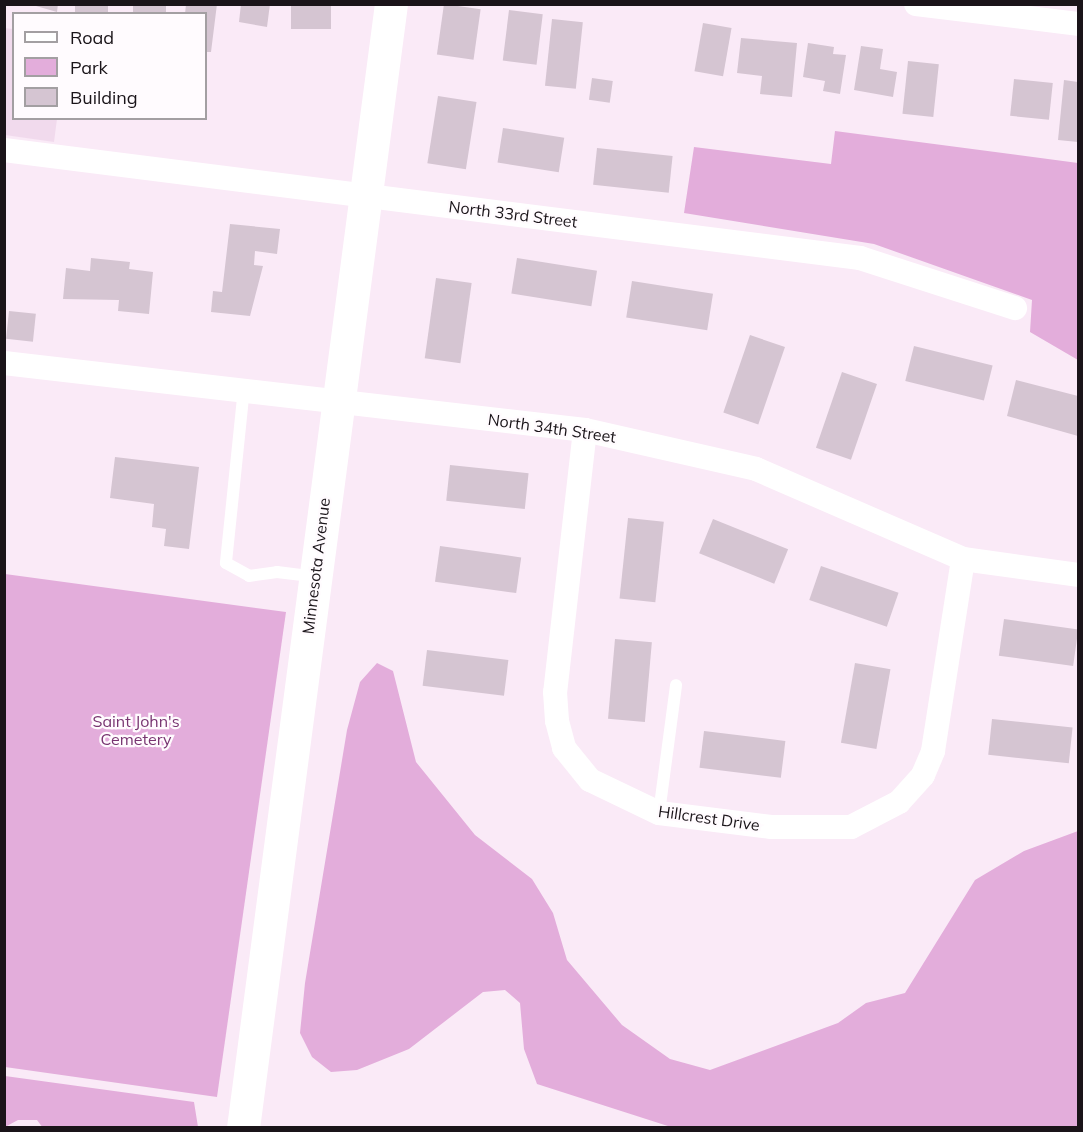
<!DOCTYPE html>
<html>
<head>
<meta charset="utf-8">
<style>
  body { margin:0 }
  #map { position:relative; width:1083px; height:1132px; overflow:hidden; background:#faeaf7; font-family:Mulish,sans-serif }
  div>[style] { position:absolute }
  .built>* { inset:0; background:#f1daed }
  .green>* { inset:0; background:#e3addb }
  .building>* { inset:0; background:#d5c5d2; transform-origin:0 0 }
  .lane>* { height:12px; margin:-6px; padding:0 6px; transform-origin:6px; border-radius:6px; background:#fff }
  .street>* { height:24px; margin:-12px; padding:0 12px; transform-origin:12px; border-radius:12px; background:#fff }
  .secondary>* { height:33px; margin:-16.5px; padding:0 16.5px; transform-origin:16.5px; border-radius:16.5px; background:#fff }
  span { translate:-50% -50%; white-space:nowrap; text-align:center; line-height:1.15; -webkit-text-stroke:4.5px #fffbfe; paint-order:stroke }
  .street-label { font-size:16px; color:#1a1419 }
  .park-label { font-size:16px; color:#783571 }
  .frame { position:absolute; inset:0; border:6px solid #1a1419; pointer-events:none }
  .legend { position:absolute; left:12px; top:12px; width:195px; height:108px; box-sizing:border-box; background:#fffbfe; border:2px solid #a39fa2; margin:0; padding:8px 10px; list-style:none; font-size:18px; color:#1a1419 }
  .legend li { display:flex; align-items:center; gap:12px; height:30px }
  .legend b { width:30px; border:2px solid #a39fa2 }
</style>
</head>
<body>
<div id="map">
  <div class="built">
    <i style="clip-path:polygon(4px 28px,13px 29px,14px 118px,57px 119px,54px 142px,5px 135px)"></i>
  </div>
  <div class="green">
    <i style="clip-path:polygon(835px 131px,1078px 163px,1078px 360px,1030px 332px,1032px 300px,874px 244px,684px 213px,694px 147px,831px 164px)"></i>
    <i style="clip-path:polygon(5px 574px,286px 612px,217px 1097px,5px 1067px)"></i>
    <i style="clip-path:polygon(377px 663px,393px 671px,416px 762px,475px 835px,532px 879px,553px 913px,567px 960px,622px 1025px,670px 1059px,710px 1070px,838px 1023px,866px 1003px,905px 993px,975px 880px,1024px 851px,1078px 831px,1078px 1127px,671px 1127px,537px 1084px,524px 1049px,520px 1003px,505px 990px,483px 992px,409px 1049px,357px 1070px,331px 1072px,312px 1057px,300px 1033px,305px 983px,347px 730px,360px 682px)"></i>
    <i style="clip-path:polygon(5px 1076px,194px 1102px,198px 1127px,43px 1128px,37px 1120px,18px 1120px,5px 1127px)"></i>
  </div>
  <div class="building">
    <i style="clip-path:polygon(29px 4px,58px 4px,57px 12px)"></i>
    <i style="left:75px;top:4px;width:33px;height:10px"></i>
    <i style="left:133px;top:4px;width:33px;height:10px"></i>
    <i style="clip-path:polygon(186px 4px,217px 4px,211px 52px,206px 52px,206px 14px,185px 14px)"></i>
    <i style="clip-path:polygon(241px 4px,270px 4px,267px 27px,239px 22px)"></i>
    <i style="left:291px;top:4px;width:40px;height:25px"></i>
    <i style="left:444px;top:4px;width:37px;height:51px;rotate:8deg"></i>
    <i style="left:509px;top:10px;width:34px;height:51px;rotate:7deg"></i>
    <i style="left:552px;top:19px;width:31px;height:67px;rotate:6deg"></i>
    <i style="left:703px;top:23px;width:29px;height:49px;rotate:10deg"></i>
    <i style="clip-path:polygon(741px 38px,797px 43px,792px 97px,760px 94px,762px 76px,737px 73px)"></i>
    <i style="clip-path:polygon(808px 43px,834px 47px,833px 54px,846px 55px,840px 94px,823px 91px,825px 81px,803px 77px)"></i>
    <i style="clip-path:polygon(861px 46px,883px 49px,880px 69px,897px 72px,893px 97px,854px 90px)"></i>
    <i style="left:908px;top:61px;width:31px;height:53px;rotate:6deg"></i>
    <i style="left:592px;top:78px;width:21px;height:22px;rotate:8deg"></i>
    <i style="left:1014px;top:79px;width:39px;height:37px;rotate:6deg"></i>
    <i style="clip-path:polygon(1064px 80px,1078px 82px,1078px 142px,1058px 140px)"></i>
    <i style="left:438px;top:96px;width:39px;height:68px;rotate:9deg"></i>
    <i style="left:503px;top:128px;width:62px;height:35px;rotate:9deg"></i>
    <i style="left:597px;top:148px;width:76px;height:37px;rotate:6deg"></i>
    <i style="clip-path:polygon(230px 224px,280px 229px,277px 254px,255px 251px,254px 265px,263px 266px,250px 316px,211px 312px,213px 291px,222px 292px)"></i>
    <i style="clip-path:polygon(91px 258px,130px 262px,129px 269px,153px 272px,149px 314px,118px 311px,119px 300px,63px 299px,66px 268px,90px 271px)"></i>
    <i style="left:517px;top:258px;width:81px;height:36px;rotate:9deg"></i>
    <i style="left:436px;top:278px;width:36px;height:81px;rotate:8deg"></i>
    <i style="left:632px;top:281px;width:82px;height:37px;rotate:9deg"></i>
    <i style="left:9px;top:311px;width:27px;height:28px;rotate:6deg"></i>
    <i style="left:750px;top:335px;width:37px;height:82px;rotate:19deg"></i>
    <i style="left:914px;top:346px;width:81px;height:36px;rotate:14deg"></i>
    <i style="left:842px;top:372px;width:37px;height:80px;rotate:19deg"></i>
    <i style="clip-path:polygon(1016px 380px,1078px 396px,1078px 436px,1007px 416px)"></i>
    <i style="clip-path:polygon(115px 457px,199px 467px,189px 549px,164px 546px,166px 529px,152px 527px,154px 504px,110px 498px)"></i>
    <i style="left:450px;top:465px;width:79px;height:36px;rotate:6deg"></i>
    <i style="left:628px;top:518px;width:36px;height:81px;rotate:6deg"></i>
    <i style="left:713px;top:519px;width:81px;height:37px;rotate:22deg"></i>
    <i style="left:440px;top:546px;width:82px;height:36px;rotate:8deg"></i>
    <i style="left:821px;top:566px;width:82px;height:36px;rotate:19deg"></i>
    <i style="left:1004px;top:619px;width:75px;height:37px;rotate:8deg"></i>
    <i style="left:615px;top:639px;width:37px;height:80px;rotate:5deg"></i>
    <i style="left:427px;top:650px;width:82px;height:36px;rotate:7deg"></i>
    <i style="left:855px;top:663px;width:36px;height:81px;rotate:10deg"></i>
    <i style="left:992px;top:719px;width:81px;height:36px;rotate:6deg"></i>
    <i style="left:704px;top:731px;width:82px;height:37px;rotate:7deg"></i>
  </div>
  <div class="lane">
    <i style="left:244px;top:388px;width:176px;rotate:95.9deg"></i>
    <i style="left:226px;top:563px;width:26px;rotate:29deg"></i>
    <i style="left:249px;top:576px;width:28px;rotate:-8deg"></i>
    <i style="left:277px;top:572px;width:38px;rotate:7deg"></i>
    <i style="left:659px;top:813px;width:129px;rotate:-82.4deg"></i>
  </div>
  <div class="street">
    <i style="left:916px;top:4px;width:163px;rotate:7deg"></i>
    <i style="left:4px;top:150px;width:863px;rotate:7.19deg"></i>
    <i style="left:860px;top:258px;width:163px;rotate:17.9deg"></i>
    <i style="left:4px;top:363px;width:585px;rotate:6.58deg"></i>
    <i style="left:585px;top:430px;width:175px;rotate:12.8deg"></i>
    <i style="left:756px;top:469px;width:226px;rotate:23.5deg"></i>
    <i style="left:963px;top:559px;width:116px;rotate:7.9deg"></i>
    <i style="left:585px;top:430px;width:264px;rotate:96.5deg"></i>
    <i style="left:555px;top:692px;width:29px;rotate:86deg"></i>
    <i style="left:557px;top:721px;width:28px;rotate:75deg"></i>
    <i style="left:564px;top:748px;width:41px;rotate:50.9deg"></i>
    <i style="left:590px;top:780px;width:76px;rotate:25.6deg"></i>
    <i style="left:659px;top:813px;width:113px;rotate:7.1deg"></i>
    <i style="left:771px;top:827px;width:80px"></i>
    <i style="left:851px;top:827px;width:54px;rotate:-27.5deg"></i>
    <i style="left:899px;top:802px;width:36px;rotate:-48deg"></i>
    <i style="left:923px;top:775px;width:26px;rotate:-67deg"></i>
    <i style="left:933px;top:751px;width:194px;rotate:-81.1deg"></i>
  </div>
  <div class="secondary">
    <i style="left:243px;top:1128px;width:1134px;rotate:-82.5deg"></i>
  </div>
  <div class="street-label">
    <span style="left:513px;top:214px;rotate:7deg">North 33rd Street</span>
    <span style="left:552px;top:428px;rotate:8deg">North 34th Street</span>
    <span style="left:316px;top:566px;rotate:-83deg">Minnesota Avenue</span>
    <span style="left:709px;top:818px;rotate:8deg">Hillcrest Drive</span>
  </div>
  <div class="park-label">
    <span style="left:136px;top:730px">Saint John's<br>Cemetery</span>
  </div>
  <div class="frame"></div>
  <ul class="legend">
  <li><b style="height:8px;background:#fff"></b>Road</li>
  <li><b style="height:16px;background:#e3addb"></b>Park</li>
  <li><b style="height:16px;background:#d5c5d2"></b>Building</li>
  </ul>
</div>
</body>
</html>
